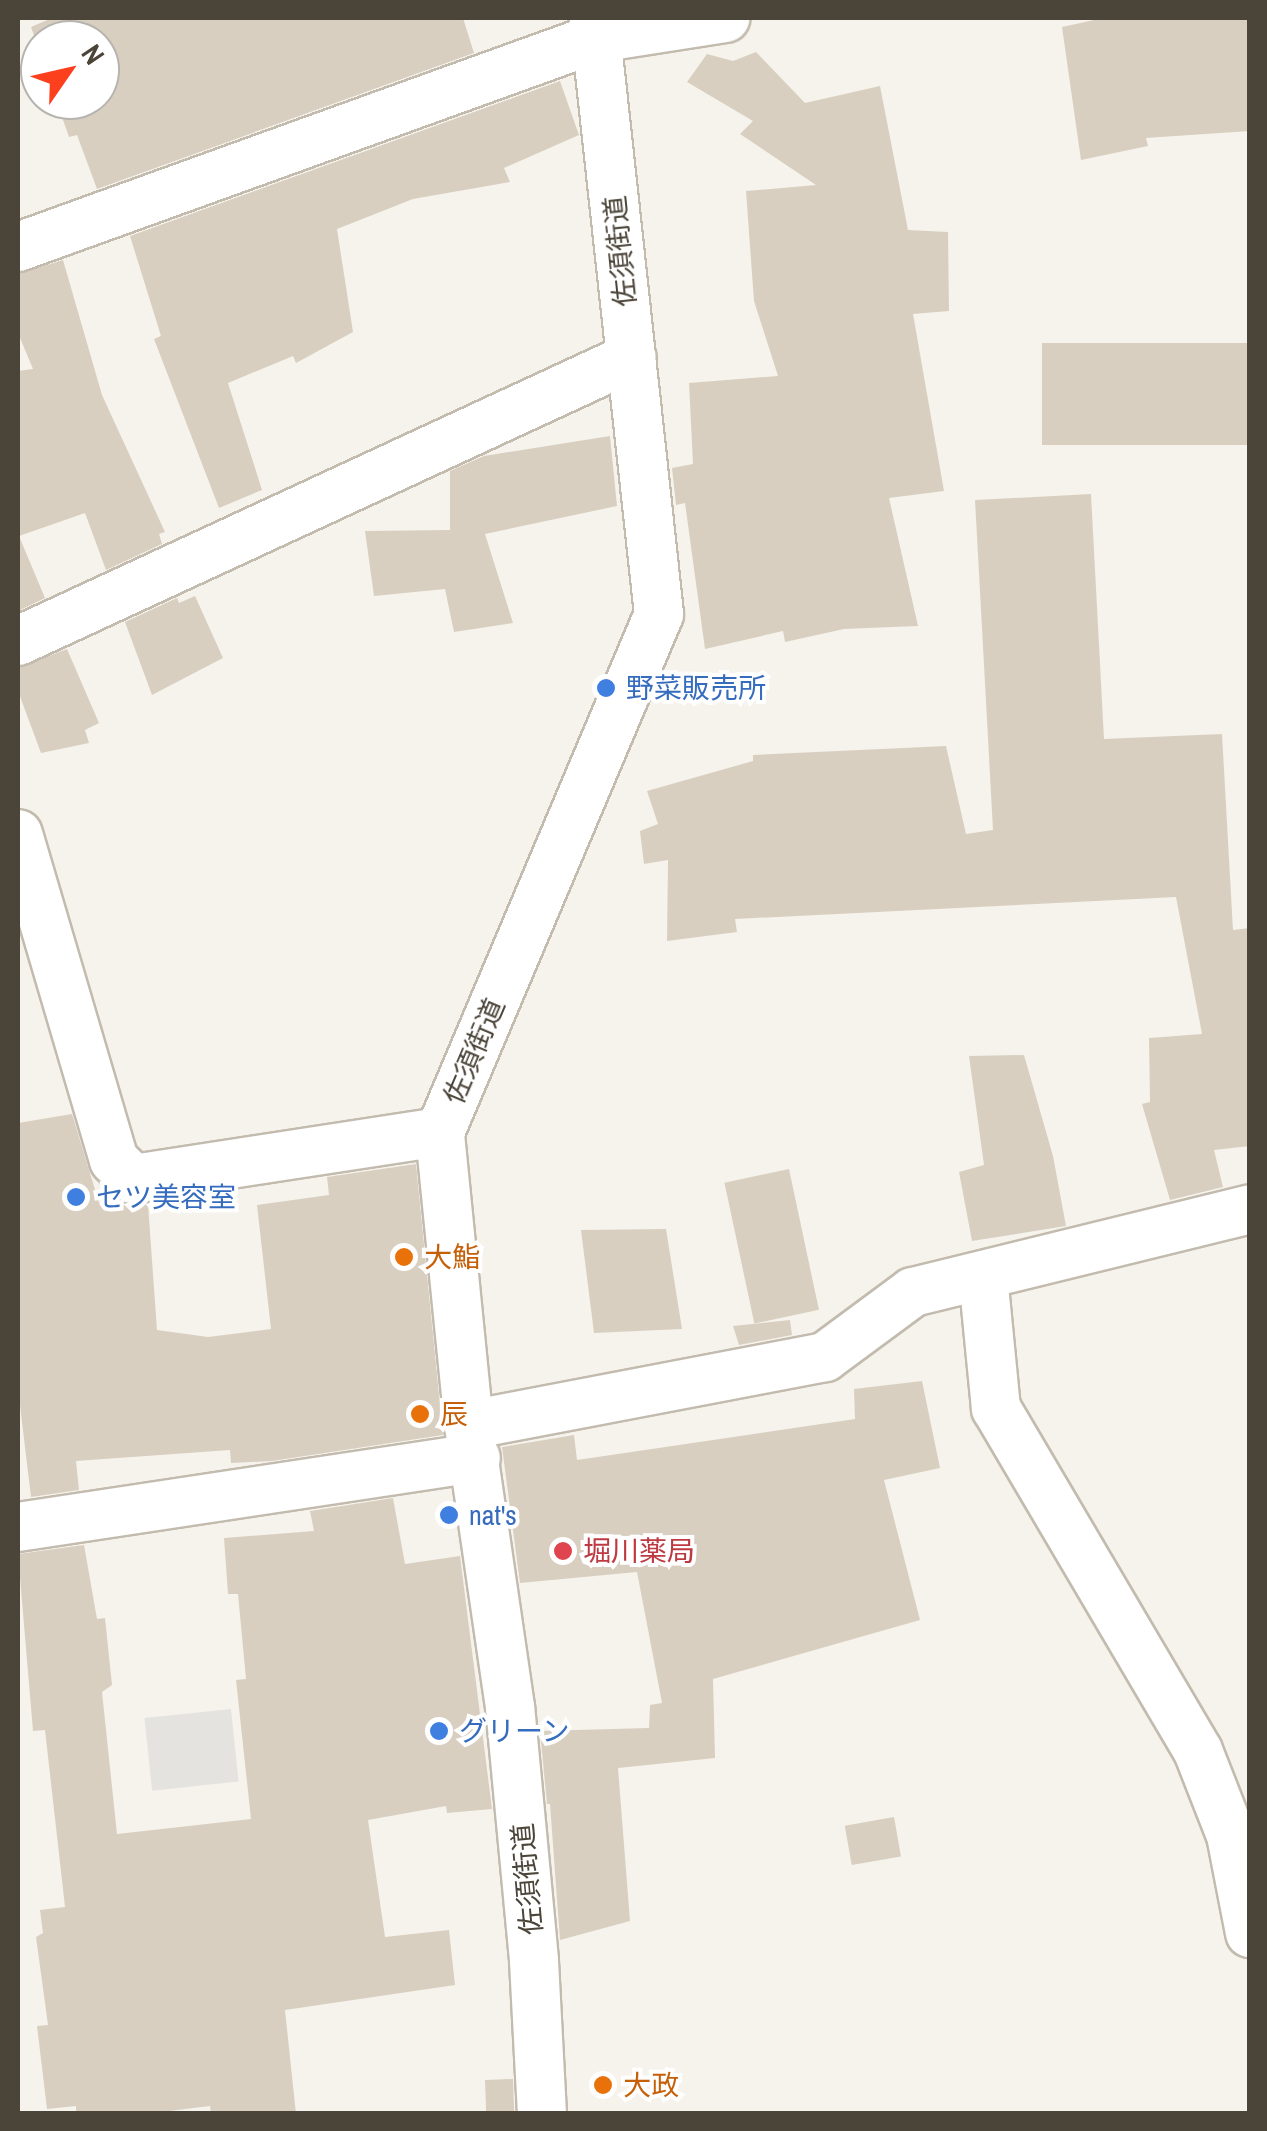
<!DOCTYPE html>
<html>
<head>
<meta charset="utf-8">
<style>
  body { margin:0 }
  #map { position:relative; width:1267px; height:2131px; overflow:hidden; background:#f6f3ec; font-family:"Archivo Narrow","Noto Sans JP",sans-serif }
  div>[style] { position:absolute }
  .parking>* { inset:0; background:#e5e3e0; transform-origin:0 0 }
  .building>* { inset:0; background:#d8cfc1; transform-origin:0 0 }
  .roads { filter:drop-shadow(2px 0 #c2bbae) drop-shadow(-2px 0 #c2bbae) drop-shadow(0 2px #c2bbae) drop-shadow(0 -2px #c2bbae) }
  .minor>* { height:48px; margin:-24px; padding:0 24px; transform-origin:24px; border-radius:24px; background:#fff }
  .dots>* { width:28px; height:28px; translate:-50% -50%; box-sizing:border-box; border:5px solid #fff; border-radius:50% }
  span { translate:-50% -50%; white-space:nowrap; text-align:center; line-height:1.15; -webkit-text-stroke:8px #fff; paint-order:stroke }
  .street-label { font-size:28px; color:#4b4439 }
  .shop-label { font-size:28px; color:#366cbe }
  .left { translate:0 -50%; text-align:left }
  .food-label { font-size:28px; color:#c56008 }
  .health-label { font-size:28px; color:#be3a42 }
  .frame { position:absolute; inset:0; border:20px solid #4b4439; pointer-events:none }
  .north { position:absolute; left:20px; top:20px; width:100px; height:100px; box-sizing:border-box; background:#fff; border:2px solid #b7b4b0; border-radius:50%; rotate:56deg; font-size:28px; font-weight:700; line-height:40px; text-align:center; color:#4b4439 }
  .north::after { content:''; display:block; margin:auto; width:35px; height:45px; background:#fc3f1d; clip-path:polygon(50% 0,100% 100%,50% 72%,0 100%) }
</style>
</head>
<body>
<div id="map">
  <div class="parking">
    <i style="left:231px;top:1709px;width:73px;height:87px;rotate:84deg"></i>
  </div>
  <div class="building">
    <i style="clip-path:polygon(52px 18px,463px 18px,474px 53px,97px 189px,77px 135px,69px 137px,56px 100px,100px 100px,100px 40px,40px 40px,40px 53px,31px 27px)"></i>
    <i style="clip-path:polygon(1103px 18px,1250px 18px,1250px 131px,1146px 138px,1148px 146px,1081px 160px,1062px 27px)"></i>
    <i style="clip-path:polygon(756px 52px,805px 103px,880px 86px,908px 230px,948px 232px,949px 311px,913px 314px,944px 491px,889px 498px,918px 626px,844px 629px,785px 642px,783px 631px,705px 649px,685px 503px,676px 505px,672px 468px,693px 464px,689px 383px,778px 376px,754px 301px,746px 191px,816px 185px,740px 134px,753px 121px,687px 82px,707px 54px,733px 61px)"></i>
    <i style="clip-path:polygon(560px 81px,579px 135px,504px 168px,510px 182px,413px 199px,337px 229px,353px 332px,296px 363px,293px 356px,228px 383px,262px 490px,219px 508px,154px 339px,161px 336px,130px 236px)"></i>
    <i style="clip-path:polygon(63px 260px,102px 395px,165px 532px,159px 534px,162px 544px,106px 570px,85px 513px,19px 536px,45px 598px,18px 611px,18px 371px,33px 369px,18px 333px,18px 274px)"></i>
    <i style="left:1250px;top:343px;width:102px;height:208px;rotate:90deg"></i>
    <i style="clip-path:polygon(610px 436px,617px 506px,485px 534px,513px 623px,454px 632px,445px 589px,374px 596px,365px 531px,450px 530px,450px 471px,484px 456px)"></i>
    <i style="clip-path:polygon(1091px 494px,1104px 739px,1222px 734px,1233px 930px,1250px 928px,1250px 1146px,1214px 1150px,1223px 1187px,1170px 1200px,1142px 1104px,1150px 1102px,1149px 1038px,1202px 1034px,1176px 897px,735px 919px,737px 932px,667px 941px,668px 860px,644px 864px,640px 831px,658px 824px,647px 791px,753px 761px,753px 755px,946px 746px,966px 834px,993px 830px,975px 500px)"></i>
    <i style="clip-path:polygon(195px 596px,223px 658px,152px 695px,125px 622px,177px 598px,179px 603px)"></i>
    <i style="clip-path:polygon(67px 649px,99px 723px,85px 730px,89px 743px,41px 753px,18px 691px,18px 668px)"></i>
    <i style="clip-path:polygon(1024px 1055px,1053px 1156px,1066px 1226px,972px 1241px,959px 1172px,984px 1165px,969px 1056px)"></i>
    <i style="clip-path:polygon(72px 1114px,100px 1206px,148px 1204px,157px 1330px,208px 1337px,271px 1329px,257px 1205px,329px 1195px,327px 1177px,416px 1164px,443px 1435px,272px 1461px,231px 1463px,230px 1450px,76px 1461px,79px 1490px,31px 1497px,18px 1389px,18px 1123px)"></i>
    <i style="left:789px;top:1169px;width:144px;height:66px;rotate:78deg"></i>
    <i style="clip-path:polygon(666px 1229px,682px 1329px,594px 1333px,581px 1230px)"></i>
    <i style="clip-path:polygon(790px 1320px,792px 1335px,739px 1345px,733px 1326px)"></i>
    <i style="clip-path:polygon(922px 1381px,940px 1468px,884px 1480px,920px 1620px,713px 1679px,715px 1758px,618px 1768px,630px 1921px,560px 1940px,550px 1804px,547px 1804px,540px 1731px,649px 1728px,650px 1705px,662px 1703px,637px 1572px,520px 1583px,502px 1447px,574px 1435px,577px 1460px,855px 1419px,854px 1389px)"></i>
    <i style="clip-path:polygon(393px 1498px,405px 1564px,460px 1556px,492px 1809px,447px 1813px,446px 1806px,368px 1820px,385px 1937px,449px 1930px,455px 1985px,285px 2010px,296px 2114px,211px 2114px,210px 2106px,145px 2114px,76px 2114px,76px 2106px,47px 2109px,37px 2026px,48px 2025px,36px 1937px,43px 1933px,40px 1910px,65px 1907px,45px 1730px,33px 1731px,18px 1554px,84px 1545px,97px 1619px,105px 1618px,112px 1685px,102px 1692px,117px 1834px,251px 1819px,236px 1680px,246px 1679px,238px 1594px,228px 1594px,224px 1538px,314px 1531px,310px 1511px)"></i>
    <i style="left:894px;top:1817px;width:40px;height:50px;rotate:80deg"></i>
    <i style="left:513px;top:2079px;width:35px;height:28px;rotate:88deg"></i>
  </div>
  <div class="roads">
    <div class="minor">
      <i style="left:18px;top:247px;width:616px;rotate:-19.85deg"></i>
      <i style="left:597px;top:38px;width:130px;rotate:-8.9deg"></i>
      <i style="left:18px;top:641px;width:676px;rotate:-24.82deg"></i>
      <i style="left:18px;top:834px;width:340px;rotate:73.6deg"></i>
      <i style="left:114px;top:1160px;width:27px;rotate:45deg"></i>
      <i style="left:133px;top:1179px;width:311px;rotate:-8.7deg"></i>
      <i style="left:983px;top:1276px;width:133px;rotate:84.4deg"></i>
      <i style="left:996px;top:1408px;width:398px;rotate:59.5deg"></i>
      <i style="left:1198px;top:1751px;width:90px;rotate:68.6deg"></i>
      <i style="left:1231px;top:1835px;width:100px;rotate:79deg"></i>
      <i style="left:469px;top:1425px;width:362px;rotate:-10.8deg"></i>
      <i style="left:825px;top:1357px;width:109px;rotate:-36.5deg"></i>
      <i style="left:913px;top:1292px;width:347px;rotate:-13.8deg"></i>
      <i style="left:18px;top:1527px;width:463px;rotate:-8.6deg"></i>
      <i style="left:542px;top:2114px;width:154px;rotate:-93deg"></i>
      <i style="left:534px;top:1960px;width:254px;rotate:-95.4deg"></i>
      <i style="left:510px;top:1707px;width:285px;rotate:-98.3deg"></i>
      <i style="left:469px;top:1425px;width:294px;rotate:-95.7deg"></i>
      <i style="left:440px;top:1132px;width:562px;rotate:-67.08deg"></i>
      <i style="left:659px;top:614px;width:600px;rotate:-96.22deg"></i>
    </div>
  </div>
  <div class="dots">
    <i style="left:606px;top:688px;background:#3f7fe0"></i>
    <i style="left:76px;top:1197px;background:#3f7fe0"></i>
    <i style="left:404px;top:1257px;background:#e8710a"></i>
    <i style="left:420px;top:1414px;background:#e8710a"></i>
    <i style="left:449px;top:1515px;background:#3f7fe0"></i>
    <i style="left:563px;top:1551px;background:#e0444e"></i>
    <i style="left:439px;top:1731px;background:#3f7fe0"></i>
    <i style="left:603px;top:2085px;background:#e8710a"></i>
  </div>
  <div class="street-label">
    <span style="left:620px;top:251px;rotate:-96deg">佐須街道</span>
    <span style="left:474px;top:1051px;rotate:-67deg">佐須街道</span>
    <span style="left:527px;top:1879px;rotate:-95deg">佐須街道</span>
  </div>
  <div class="shop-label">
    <span class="left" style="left:626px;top:688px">野菜販売所</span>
    <span class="left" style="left:96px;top:1197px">セツ美容室</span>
    <span class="left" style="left:469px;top:1515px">nat's</span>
    <span class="left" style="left:459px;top:1731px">グリーン</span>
  </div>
  <div class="food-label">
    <span class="left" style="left:424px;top:1257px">大鮨</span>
    <span class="left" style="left:440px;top:1414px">辰</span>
    <span class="left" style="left:623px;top:2085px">大政</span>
  </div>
  <div class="health-label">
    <span class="left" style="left:583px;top:1551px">堀川薬局</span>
  </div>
  <div class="frame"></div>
  <div class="north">N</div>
</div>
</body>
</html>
